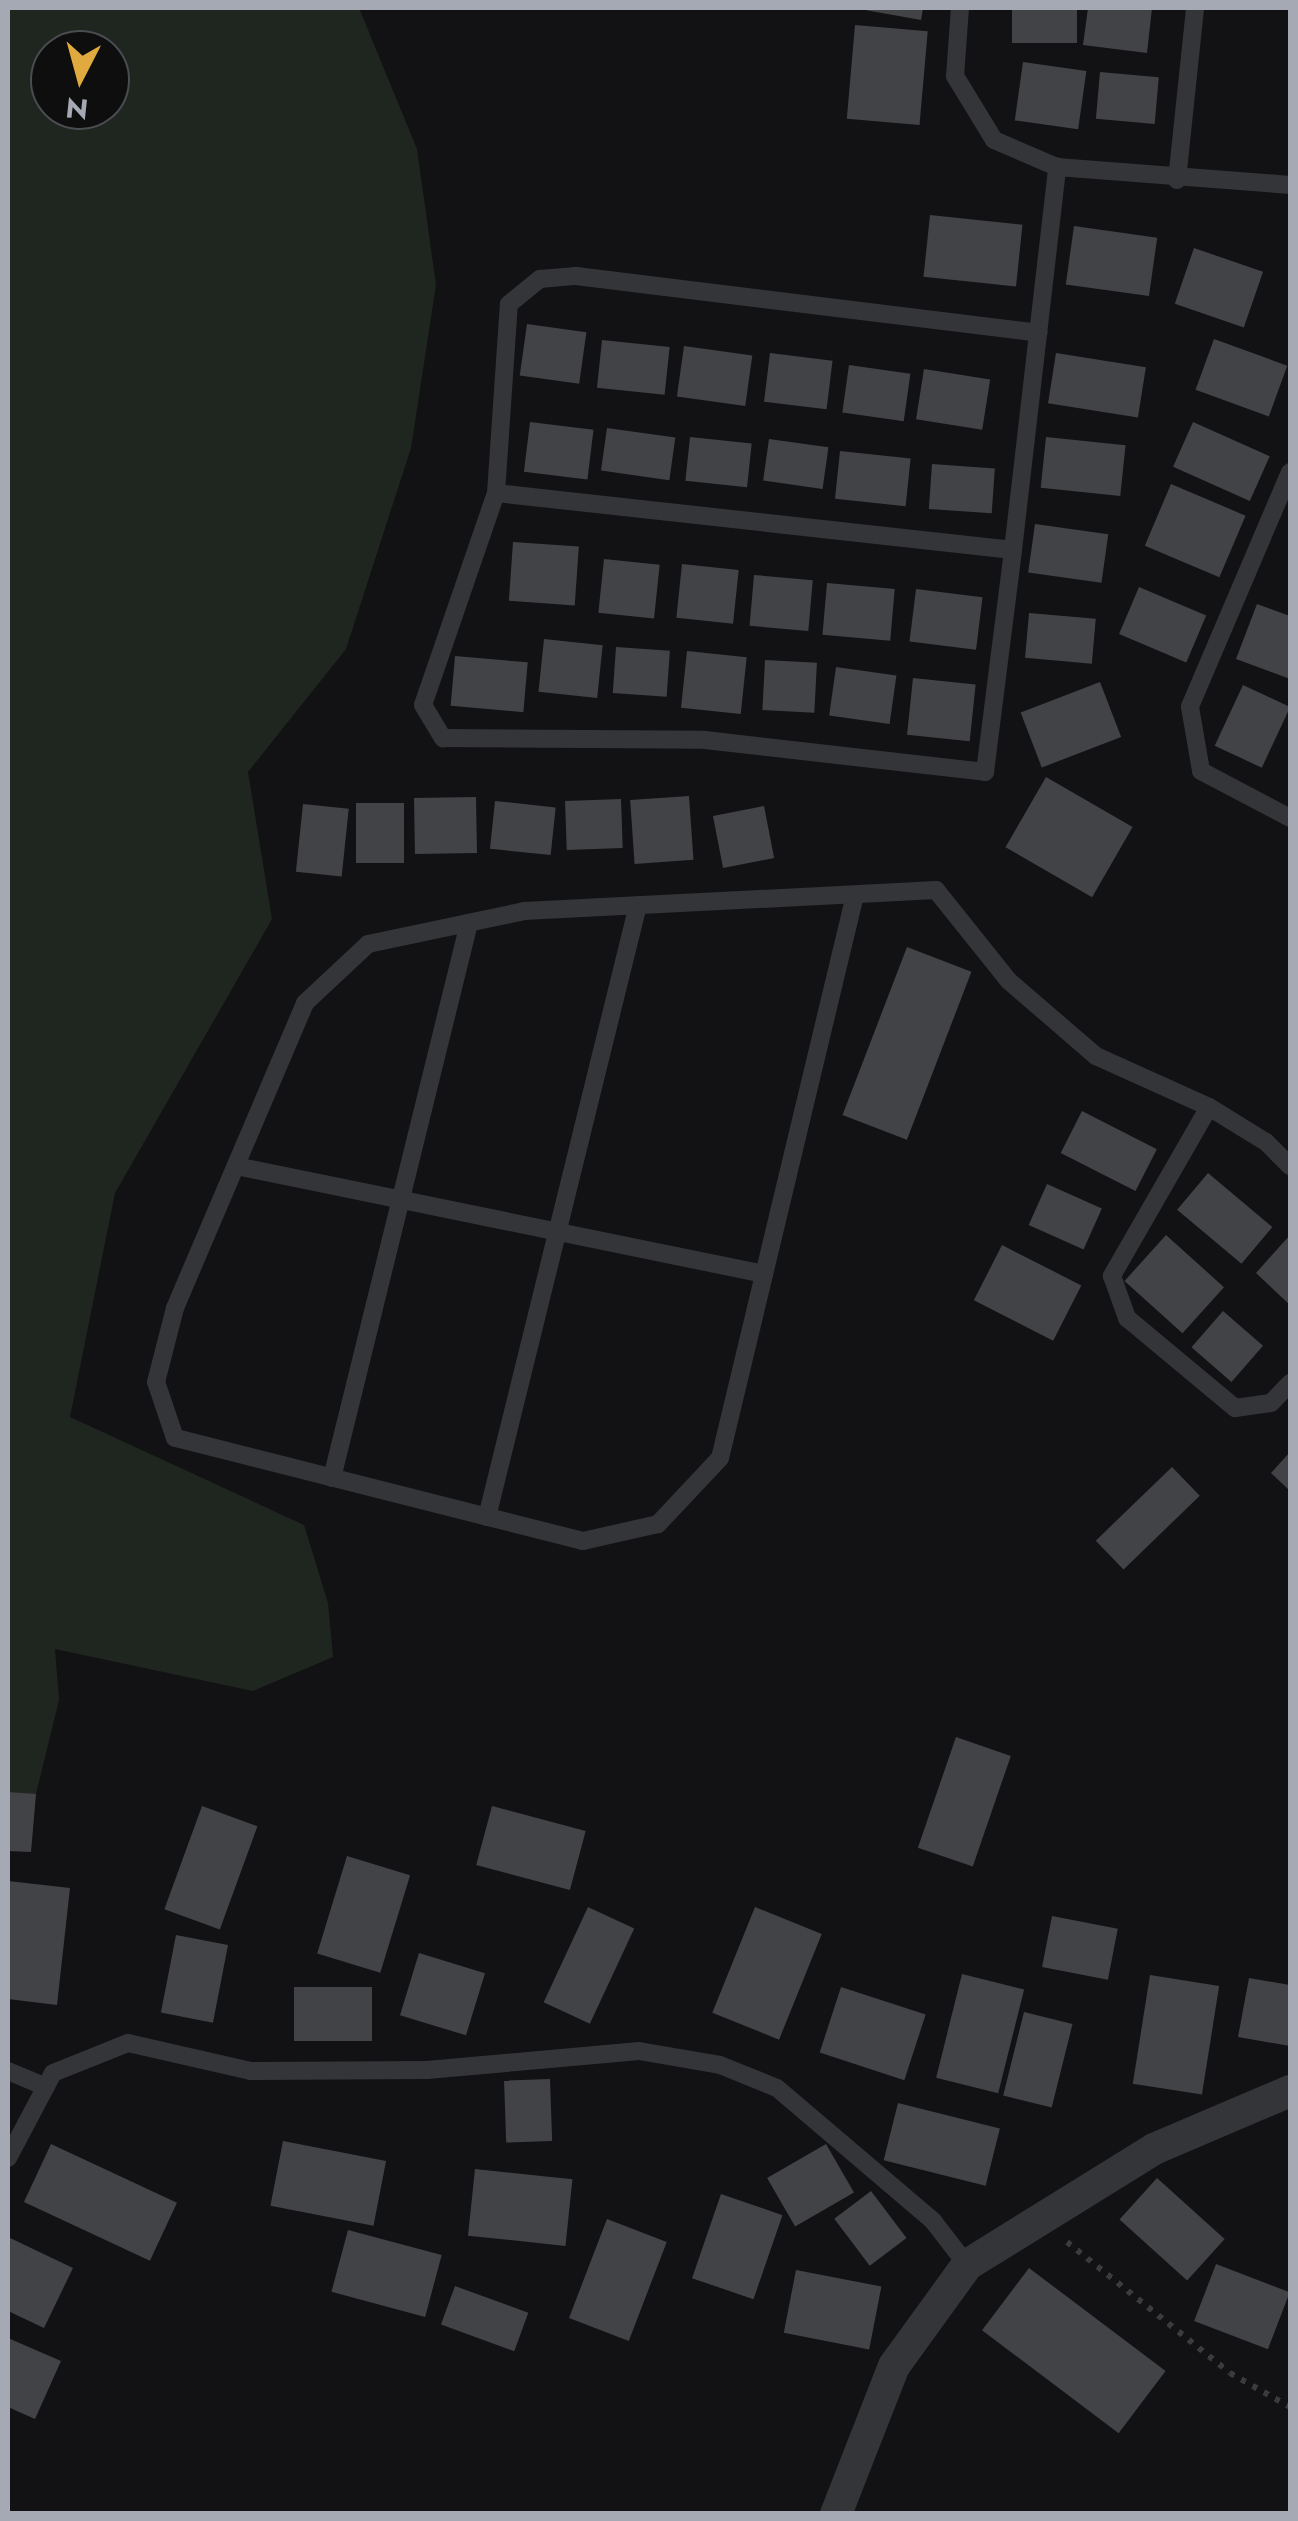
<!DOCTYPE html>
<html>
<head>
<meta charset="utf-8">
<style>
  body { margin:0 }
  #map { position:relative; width:1298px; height:2521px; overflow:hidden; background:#121214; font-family:Jost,sans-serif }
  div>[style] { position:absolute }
  .green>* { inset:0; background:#1f2620 }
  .building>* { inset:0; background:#424347; transform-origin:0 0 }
  .path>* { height:6px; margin-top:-3px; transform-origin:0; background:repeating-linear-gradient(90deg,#3a3b3f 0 5px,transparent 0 13px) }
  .service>* { height:18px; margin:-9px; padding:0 9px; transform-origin:9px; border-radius:9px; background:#343538 }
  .minor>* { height:32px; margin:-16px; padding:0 16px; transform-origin:16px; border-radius:16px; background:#343538 }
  span { translate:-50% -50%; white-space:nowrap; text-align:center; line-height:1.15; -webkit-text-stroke:10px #0e0e0f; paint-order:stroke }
  .frame { position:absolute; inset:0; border:10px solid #a5a9b3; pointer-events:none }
  .north { position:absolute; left:30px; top:30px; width:100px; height:100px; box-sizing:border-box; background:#0e0e0f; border:2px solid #4a4c51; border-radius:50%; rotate:186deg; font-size:28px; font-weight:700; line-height:40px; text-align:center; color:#a5a9b3 }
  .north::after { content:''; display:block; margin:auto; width:35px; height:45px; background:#e0aa3f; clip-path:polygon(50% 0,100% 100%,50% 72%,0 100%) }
</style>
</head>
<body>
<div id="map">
  <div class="green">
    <i style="clip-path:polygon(evenodd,8px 8px,359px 8px,417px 149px,436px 285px,411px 448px,346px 649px,248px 772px,272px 919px,115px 1193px,70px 1417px,304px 1525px,328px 1603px,333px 1657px,253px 1691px,55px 1649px,59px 1700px,36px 1794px,8px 1802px,8px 8px,50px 50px,110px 50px,110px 110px,50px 110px,50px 50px)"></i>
  </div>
  <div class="building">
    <i style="clip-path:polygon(854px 8px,923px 8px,921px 20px)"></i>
    <i style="left:1012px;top:8px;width:65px;height:35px"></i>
    <i style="clip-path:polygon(1088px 8px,1152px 8px,1147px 53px,1083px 45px)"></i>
    <i style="left:855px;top:25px;width:73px;height:94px;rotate:5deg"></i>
    <i style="left:1023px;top:62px;width:64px;height:59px;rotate:8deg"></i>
    <i style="left:1100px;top:72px;width:59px;height:47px;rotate:5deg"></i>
    <i style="left:930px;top:215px;width:93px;height:62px;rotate:6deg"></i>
    <i style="left:1074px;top:226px;width:84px;height:59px;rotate:8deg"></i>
    <i style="left:1194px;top:248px;width:73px;height:59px;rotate:19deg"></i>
    <i style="left:527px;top:324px;width:60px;height:52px;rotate:8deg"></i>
    <i style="left:1214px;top:339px;width:78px;height:54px;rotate:20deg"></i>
    <i style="left:602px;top:340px;width:68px;height:48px;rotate:6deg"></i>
    <i style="left:684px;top:346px;width:69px;height:51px;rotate:8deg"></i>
    <i style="left:770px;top:353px;width:63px;height:49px;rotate:7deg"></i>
    <i style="left:1056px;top:353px;width:91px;height:51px;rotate:9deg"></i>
    <i style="left:849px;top:365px;width:62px;height:48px;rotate:8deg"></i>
    <i style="left:924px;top:369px;width:67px;height:51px;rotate:9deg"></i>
    <i style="left:530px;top:422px;width:64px;height:50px;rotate:7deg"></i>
    <i style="left:1193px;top:422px;width:84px;height:49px;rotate:24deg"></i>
    <i style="left:607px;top:428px;width:69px;height:43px;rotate:8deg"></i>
    <i style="left:690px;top:437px;width:62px;height:44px;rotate:6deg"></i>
    <i style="left:1046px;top:437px;width:80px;height:51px;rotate:6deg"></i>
    <i style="left:769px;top:439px;width:60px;height:42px;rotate:8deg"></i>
    <i style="left:840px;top:451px;width:71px;height:48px;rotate:6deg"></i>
    <i style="left:932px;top:464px;width:63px;height:45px;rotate:4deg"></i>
    <i style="left:1171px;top:484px;width:81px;height:67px;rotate:23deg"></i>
    <i style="left:1035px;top:524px;width:74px;height:49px;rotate:8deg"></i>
    <i style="left:513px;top:542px;width:66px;height:59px;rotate:4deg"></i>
    <i style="left:604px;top:559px;width:56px;height:54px;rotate:6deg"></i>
    <i style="left:682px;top:564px;width:57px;height:54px;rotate:6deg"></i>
    <i style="left:754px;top:575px;width:59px;height:51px;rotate:5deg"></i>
    <i style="left:827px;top:583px;width:68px;height:52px;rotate:5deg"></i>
    <i style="left:1139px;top:587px;width:73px;height:51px;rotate:23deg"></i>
    <i style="left:916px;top:589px;width:67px;height:53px;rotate:7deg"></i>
    <i style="clip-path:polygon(1257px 604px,1290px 616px,1290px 679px,1236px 659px)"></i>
    <i style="left:1029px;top:613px;width:67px;height:45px;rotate:5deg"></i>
    <i style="left:544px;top:639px;width:59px;height:53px;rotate:6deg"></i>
    <i style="left:616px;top:647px;width:54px;height:46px;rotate:4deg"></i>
    <i style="left:687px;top:651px;width:60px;height:57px;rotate:6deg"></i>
    <i style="left:455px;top:656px;width:73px;height:50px;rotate:5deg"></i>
    <i style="left:765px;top:660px;width:52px;height:50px;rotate:3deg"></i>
    <i style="left:836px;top:667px;width:61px;height:49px;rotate:8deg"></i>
    <i style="left:913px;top:678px;width:63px;height:57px;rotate:6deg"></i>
    <i style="left:1100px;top:682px;width:59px;height:85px;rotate:69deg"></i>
    <i style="left:1243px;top:685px;width:52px;height:67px;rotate:25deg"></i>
    <i style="left:1046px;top:777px;width:100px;height:81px;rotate:30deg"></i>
    <i style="left:689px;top:796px;width:64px;height:59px;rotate:86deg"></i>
    <i style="left:476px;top:797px;width:56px;height:62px;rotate:89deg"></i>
    <i style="left:621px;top:799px;width:49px;height:56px;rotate:88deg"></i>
    <i style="left:495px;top:801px;width:61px;height:48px;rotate:6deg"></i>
    <i style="left:356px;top:803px;width:48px;height:60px"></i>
    <i style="left:303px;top:804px;width:46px;height:68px;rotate:6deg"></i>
    <i style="left:764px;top:806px;width:53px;height:52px;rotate:79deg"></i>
    <i style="left:907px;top:947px;width:69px;height:180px;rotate:21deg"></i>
    <i style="left:1082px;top:1111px;width:84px;height:47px;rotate:27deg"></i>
    <i style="left:1208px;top:1173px;width:84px;height:48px;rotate:40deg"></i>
    <i style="left:1047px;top:1184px;width:60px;height:45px;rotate:24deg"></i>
    <i style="left:1166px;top:1235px;width:78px;height:62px;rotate:42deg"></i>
    <i style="clip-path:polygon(1290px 1235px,1290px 1305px,1256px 1273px)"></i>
    <i style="left:1002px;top:1245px;width:89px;height:62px;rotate:27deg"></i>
    <i style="left:1223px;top:1311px;width:53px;height:48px;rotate:41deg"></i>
    <i style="clip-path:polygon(1290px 1452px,1290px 1491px,1271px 1473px)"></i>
    <i style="left:1172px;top:1467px;width:40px;height:106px;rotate:46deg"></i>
    <i style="left:956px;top:1737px;width:58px;height:117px;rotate:19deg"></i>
    <i style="clip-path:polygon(8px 1792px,36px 1794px,31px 1852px,8px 1851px)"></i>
    <i style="left:202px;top:1806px;width:59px;height:110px;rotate:20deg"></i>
    <i style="left:492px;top:1806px;width:97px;height:61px;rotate:15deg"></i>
    <i style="left:347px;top:1856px;width:66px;height:102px;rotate:17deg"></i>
    <i style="clip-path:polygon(8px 1881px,70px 1888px,57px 2005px,8px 1999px)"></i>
    <i style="left:588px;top:1907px;width:51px;height:105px;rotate:25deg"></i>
    <i style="left:755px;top:1907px;width:72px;height:114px;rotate:22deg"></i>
    <i style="left:1052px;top:1916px;width:67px;height:52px;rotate:11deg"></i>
    <i style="left:176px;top:1935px;width:53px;height:79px;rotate:11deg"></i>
    <i style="left:419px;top:1953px;width:69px;height:65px;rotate:17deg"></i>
    <i style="left:962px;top:1974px;width:64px;height:107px;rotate:14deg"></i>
    <i style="left:1150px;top:1975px;width:70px;height:110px;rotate:9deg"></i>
    <i style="clip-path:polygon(1249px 1978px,1290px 1985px,1290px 2046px,1238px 2037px)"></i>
    <i style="left:372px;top:1987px;width:54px;height:78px;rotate:90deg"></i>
    <i style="left:841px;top:1987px;width:89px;height:69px;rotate:18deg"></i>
    <i style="left:1024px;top:2012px;width:50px;height:86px;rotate:14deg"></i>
    <i style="left:550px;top:2079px;width:62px;height:46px;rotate:88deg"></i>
    <i style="left:898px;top:2103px;width:105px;height:59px;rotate:14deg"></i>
    <i style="left:283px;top:2141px;width:105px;height:66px;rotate:11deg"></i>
    <i style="left:51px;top:2144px;width:139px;height:64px;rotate:25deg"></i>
    <i style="left:826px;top:2144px;width:56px;height:68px;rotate:60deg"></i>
    <i style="left:475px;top:2169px;width:98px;height:67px;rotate:6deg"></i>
    <i style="left:1157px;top:2178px;width:91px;height:56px;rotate:42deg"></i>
    <i style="left:871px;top:2191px;width:59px;height:46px;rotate:53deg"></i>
    <i style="left:721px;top:2194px;width:65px;height:89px;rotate:19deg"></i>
    <i style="left:607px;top:2219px;width:64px;height:106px;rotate:21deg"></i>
    <i style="left:348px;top:2230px;width:97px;height:64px;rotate:15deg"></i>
    <i style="clip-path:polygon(8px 2237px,73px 2268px,44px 2328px,8px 2311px)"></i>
    <i style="left:1216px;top:2264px;width:79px;height:61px;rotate:21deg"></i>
    <i style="left:1029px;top:2268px;width:171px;height:78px;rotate:37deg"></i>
    <i style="left:796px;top:2270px;width:87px;height:64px;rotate:11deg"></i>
    <i style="left:455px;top:2286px;width:78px;height:41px;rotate:20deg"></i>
    <i style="clip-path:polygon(8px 2338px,61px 2361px,35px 2419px,8px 2407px)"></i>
  </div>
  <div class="path">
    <i style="left:1067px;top:2242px;width:209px;rotate:38.8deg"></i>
    <i style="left:1230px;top:2373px;width:69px;rotate:29.5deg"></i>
  </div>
  <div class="service">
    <i style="left:960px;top:8px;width:68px;rotate:94.2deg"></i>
    <i style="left:955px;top:76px;width:75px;rotate:58.6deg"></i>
    <i style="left:994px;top:140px;width:69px;rotate:23.2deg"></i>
    <i style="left:1057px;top:167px;width:234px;rotate:4.4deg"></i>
    <i style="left:1177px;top:180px;width:173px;rotate:-84deg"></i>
    <i style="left:1290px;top:472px;width:255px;rotate:113.1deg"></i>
    <i style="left:1190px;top:707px;width:65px;rotate:80.2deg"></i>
    <i style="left:1201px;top:771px;width:101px;rotate:27.8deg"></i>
    <i style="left:496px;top:493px;width:189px;rotate:-86.1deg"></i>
    <i style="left:509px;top:304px;width:40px;rotate:-39deg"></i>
    <i style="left:540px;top:279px;width:36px;rotate:-5deg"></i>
    <i style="left:576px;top:276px;width:466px;rotate:7deg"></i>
    <i style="left:1013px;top:550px;width:520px;rotate:-173.71deg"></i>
    <i style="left:496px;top:493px;width:224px;rotate:109deg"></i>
    <i style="left:423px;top:705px;width:39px;rotate:59deg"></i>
    <i style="left:443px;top:738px;width:262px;rotate:0.4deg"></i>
    <i style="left:705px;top:740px;width:282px;rotate:6.5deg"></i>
    <i style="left:985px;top:772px;width:224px;rotate:-82.8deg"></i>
    <i style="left:1013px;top:550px;width:386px;rotate:-83.4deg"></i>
    <i style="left:855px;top:895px;width:579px;rotate:103.48deg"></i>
    <i style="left:720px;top:1458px;width:91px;rotate:133.2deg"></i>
    <i style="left:658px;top:1524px;width:77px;rotate:167.2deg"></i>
    <i style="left:583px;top:1541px;width:421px;rotate:-165.8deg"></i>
    <i style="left:175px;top:1438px;width:59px;rotate:-108.7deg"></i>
    <i style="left:156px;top:1382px;width:76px;rotate:-75.6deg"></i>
    <i style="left:175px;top:1308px;width:332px;rotate:-66.9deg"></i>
    <i style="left:305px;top:1003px;width:86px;rotate:-43.1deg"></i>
    <i style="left:368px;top:944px;width:159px;rotate:-11.9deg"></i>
    <i style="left:524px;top:911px;width:413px;rotate:-2.9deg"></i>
    <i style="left:936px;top:890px;width:117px;rotate:51.3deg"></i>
    <i style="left:1009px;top:981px;width:115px;rotate:40.8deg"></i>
    <i style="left:1096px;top:1056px;width:124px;rotate:24.3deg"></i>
    <i style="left:1209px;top:1107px;width:67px;rotate:31.6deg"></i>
    <i style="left:1266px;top:1142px;width:34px;rotate:45deg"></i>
    <i style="left:1209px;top:1107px;width:195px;rotate:119.9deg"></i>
    <i style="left:1112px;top:1276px;width:45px;rotate:70.3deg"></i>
    <i style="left:1127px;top:1318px;width:141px;rotate:39.8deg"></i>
    <i style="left:1235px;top:1408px;width:36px;rotate:-8deg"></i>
    <i style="left:1271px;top:1403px;width:28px;rotate:-46deg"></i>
    <i style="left:236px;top:1166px;width:539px;rotate:11.56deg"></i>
    <i style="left:332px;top:1478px;width:572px;rotate:-76.13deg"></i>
    <i style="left:487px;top:1517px;width:630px;rotate:-76.14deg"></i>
    <i style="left:8px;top:2071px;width:41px;rotate:22.8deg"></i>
    <i style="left:8px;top:2158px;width:96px;rotate:-62.1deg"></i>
    <i style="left:53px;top:2073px;width:81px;rotate:-21.8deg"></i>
    <i style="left:128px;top:2043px;width:126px;rotate:12.8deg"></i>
    <i style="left:251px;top:2071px;width:176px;rotate:-0.3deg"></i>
    <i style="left:427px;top:2070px;width:213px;rotate:-5.1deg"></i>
    <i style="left:639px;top:2051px;width:82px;rotate:9.8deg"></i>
    <i style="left:720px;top:2065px;width:61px;rotate:22deg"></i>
    <i style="left:777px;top:2088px;width:205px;rotate:40.4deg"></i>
    <i style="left:933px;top:2221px;width:56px;rotate:52.3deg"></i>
  </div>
  <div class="minor">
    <i style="left:836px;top:2514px;width:159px;rotate:-68.6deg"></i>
    <i style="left:894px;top:2366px;width:125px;rotate:-54.1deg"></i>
    <i style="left:967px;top:2265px;width:220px;rotate:-31.8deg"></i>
    <i style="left:1154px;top:2149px;width:148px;rotate:-23.1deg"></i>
  </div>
  <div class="frame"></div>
  <div class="north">N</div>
</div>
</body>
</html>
